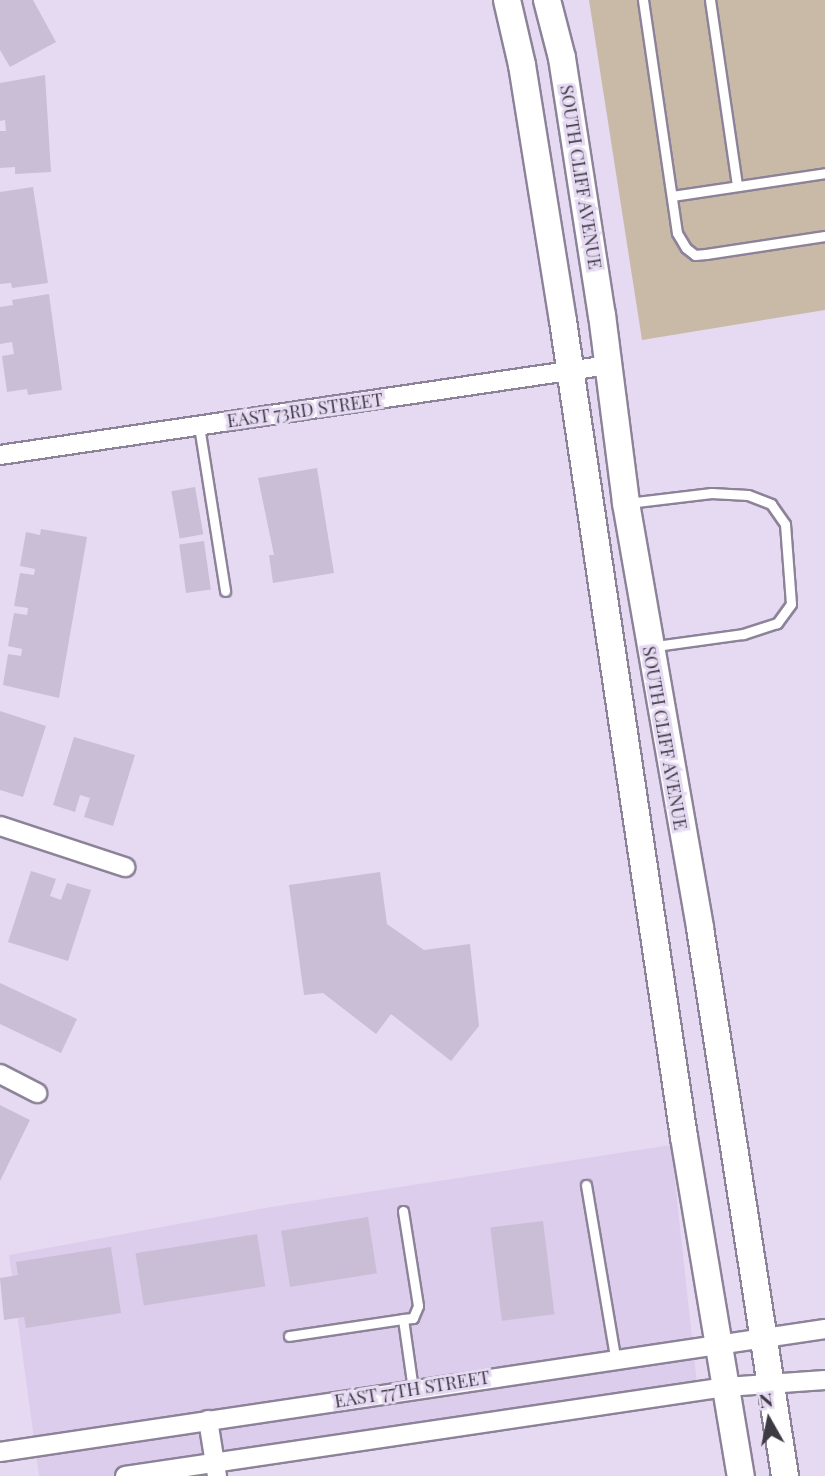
<!DOCTYPE html>
<html>
<head>
<meta charset="utf-8">
<style>
  body { margin:0 }
  #map { position:relative; width:825px; height:1476px; overflow:hidden; background:#e5daf2; font-family:"Playfair Display",serif }
  div>[style] { position:absolute }
  .built>* { inset:0; background:#dbcdeb }
  .green>* { inset:0; background:#c9baa8 }
  .building>* { inset:0; background:#c9bed6; transform-origin:0 0 }
  .roads { filter:drop-shadow(2px 0 #8d8399) drop-shadow(-2px 0 #8d8399) drop-shadow(0 2px #8d8399) drop-shadow(0 -2px #8d8399) }
  .lane>* { height:9px; margin:-4.5px; padding:0 4.5px; transform-origin:4.5px; border-radius:4.5px; background:#fff }
  .street>* { height:18px; margin:-9px; padding:0 9px; transform-origin:9px; border-radius:9px; background:#fff }
  .secondary>* { height:26px; margin:-13px; padding:0 13px; transform-origin:13px; border-radius:13px; background:#fff }
  span { translate:-50% -50%; white-space:nowrap; text-align:center; line-height:1.15; -webkit-text-stroke:6px #e5daf2; paint-order:stroke }
  .street-label { font-size:18px; color:#3e3a44 }
  .north { position:absolute; left:734px; top:1385px; width:70px; height:70px; -webkit-text-stroke:5px #e5daf2; paint-order:stroke; rotate:351deg; font-size:19px; font-weight:700; line-height:28px; text-align:center; color:#3e3a44 }
  .north::after { content:''; display:block; margin:auto; width:24px; height:32px; background:#3e3a44; clip-path:polygon(50% 0,100% 100%,50% 72%,0 100%) }
</style>
</head>
<body>
<div id="map">
  <div class="built">
    <i style="clip-path:polygon(671px 1145px,697px 1384px,125px 1476px,39px 1476px,9px 1255px,271px 1207px)"></i>
  </div>
  <div class="green">
    <i style="clip-path:polygon(589px 0,825px 0,825px 310px,642px 340px)"></i>
  </div>
  <div class="building">
    <i style="clip-path:polygon(0 0,33px 0,56px 42px,10px 67px,0 50px)"></i>
    <i style="clip-path:polygon(45px 75px,51px 172px,15px 174px,15px 167px,0 168px,0 131px,6px 131px,5px 120px,0 121px,0 83px)"></i>
    <i style="clip-path:polygon(33px 187px,48px 283px,12px 288px,11px 283px,0 284px,0 192px)"></i>
    <i style="clip-path:polygon(49px 294px,62px 390px,28px 395px,27px 389px,7px 392px,2px 356px,14px 354px,12px 342px,0 344px,0 307px,13px 305px,12px 300px)"></i>
    <i style="clip-path:polygon(317px 468px,334px 573px,273px 583px,269px 555px,274px 555px,258px 478px)"></i>
    <i style="left:195px;top:487px;width:48px;height:24px;rotate:80deg"></i>
    <i style="clip-path:polygon(41px 529px,87px 537px,59px 698px,3px 685px,8px 654px,21px 656px,22px 649px,8px 646px,14px 613px,27px 615px,28px 608px,14px 606px,20px 573px,34px 575px,35px 569px,20px 566px,26px 532px,40px 535px)"></i>
    <i style="left:204px;top:541px;width:49px;height:25px;rotate:82deg"></i>
    <i style="clip-path:polygon(0 711px,46px 726px,23px 797px,0 790px)"></i>
    <i style="clip-path:polygon(74px 737px,135px 755px,113px 826px,84px 817px,90px 798px,80px 795px,75px 812px,53px 805px)"></i>
    <i style="clip-path:polygon(31px 871px,56px 879px,50px 896px,61px 900px,67px 883px,91px 890px,68px 961px,8px 942px)"></i>
    <i style="clip-path:polygon(380px 872px,387px 924px,424px 950px,470px 944px,479px 1026px,451px 1061px,391px 1014px,376px 1034px,323px 993px,304px 995px,289px 885px)"></i>
    <i style="clip-path:polygon(0 983px,77px 1019px,61px 1053px,0 1024px)"></i>
    <i style="clip-path:polygon(0 1105px,30px 1120px,0 1181px)"></i>
    <i style="left:368px;top:1217px;width:57px;height:88px;rotate:81deg"></i>
    <i style="left:543px;top:1221px;width:94px;height:53px;rotate:83deg"></i>
    <i style="left:257px;top:1234px;width:53px;height:123px;rotate:81deg"></i>
    <i style="clip-path:polygon(111px 1247px,121px 1313px,26px 1328px,24px 1317px,4px 1320px,0 1278px,18px 1275px,16px 1262px)"></i>
  </div>
  <div class="roads">
    <div class="lane">
      <i style="left:643px;top:0;width:235px;rotate:81.7deg"></i>
      <i style="left:677px;top:233px;width:17px;rotate:59deg"></i>
      <i style="left:686px;top:248px;width:11px;rotate:38deg"></i>
      <i style="left:695px;top:255px;width:11px;rotate:-5deg"></i>
      <i style="left:706px;top:254px;width:120px;rotate:-8.6deg"></i>
      <i style="left:710px;top:0;width:188px;rotate:81.7deg"></i>
      <i style="left:672px;top:196px;width:155px;rotate:-8.5deg"></i>
      <i style="left:199px;top:426px;width:167px;rotate:81deg"></i>
      <i style="left:628px;top:503px;width:84px;rotate:-6.9deg"></i>
      <i style="left:711px;top:493px;width:37px;rotate:3deg"></i>
      <i style="left:748px;top:495px;width:25px;rotate:21deg"></i>
      <i style="left:771px;top:504px;width:24px;rotate:55deg"></i>
      <i style="left:785px;top:524px;width:80px;rotate:85.7deg"></i>
      <i style="left:791px;top:604px;width:24px;rotate:126deg"></i>
      <i style="left:777px;top:623px;width:36px;rotate:162deg"></i>
      <i style="left:743px;top:634px;width:89px;rotate:172.2deg"></i>
      <i style="left:586px;top:1185px;width:174px;rotate:80.4deg"></i>
      <i style="left:403px;top:1211px;width:96px;rotate:81deg"></i>
      <i style="left:418px;top:1306px;width:13px;rotate:113deg"></i>
      <i style="left:413px;top:1318px;width:10px;rotate:174deg"></i>
      <i style="left:403px;top:1319px;width:71px;rotate:81.9deg"></i>
      <i style="left:289px;top:1336px;width:115px;rotate:-8.5deg"></i>
    </div>
    <div class="street">
      <i style="left:0;top:455px;width:616px;rotate:-8.41deg"></i>
      <i style="left:0;top:826px;width:132px;rotate:18.2deg"></i>
      <i style="left:0;top:1074px;width:42px;rotate:27.2deg"></i>
      <i style="left:208px;top:1420px;width:57px;rotate:80.9deg"></i>
      <i style="left:0;top:1452px;width:834px;rotate:-8.48deg"></i>
      <i style="left:125px;top:1476px;width:608px;rotate:-8.42deg"></i>
      <i style="left:726px;top:1387px;width:99px;rotate:-4deg"></i>
    </div>
    <div class="secondary">
      <i style="left:507px;top:0;width:67px;rotate:77deg"></i>
      <i style="left:522px;top:65px;width:259px;rotate:80.9deg"></i>
      <i style="left:563px;top:321px;width:825px;rotate:81.57deg"></i>
      <i style="left:684px;top:1137px;width:344px;rotate:80.5deg"></i>
      <i style="left:547px;top:0;width:60px;rotate:75.5deg"></i>
      <i style="left:562px;top:58px;width:260px;rotate:81.2deg"></i>
      <i style="left:602px;top:315px;width:190px;rotate:82.7deg"></i>
      <i style="left:626px;top:503px;width:431px;rotate:80.1deg"></i>
      <i style="left:700px;top:928px;width:555px;rotate:81.18deg"></i>
    </div>
  </div>
  <div class="street-label">
    <span style="left:581px;top:177px;rotate:81deg">SOUTH CLIFF AVENUE</span>
    <span style="left:305px;top:410px;rotate:-8deg">EAST 73RD STREET</span>
    <span style="left:665px;top:738px;rotate:80deg">SOUTH CLIFF AVENUE</span>
    <span style="left:412px;top:1389px;rotate:-9deg">EAST 77TH STREET</span>
  </div>
  <div class="north">N</div>
</div>
</body>
</html>
